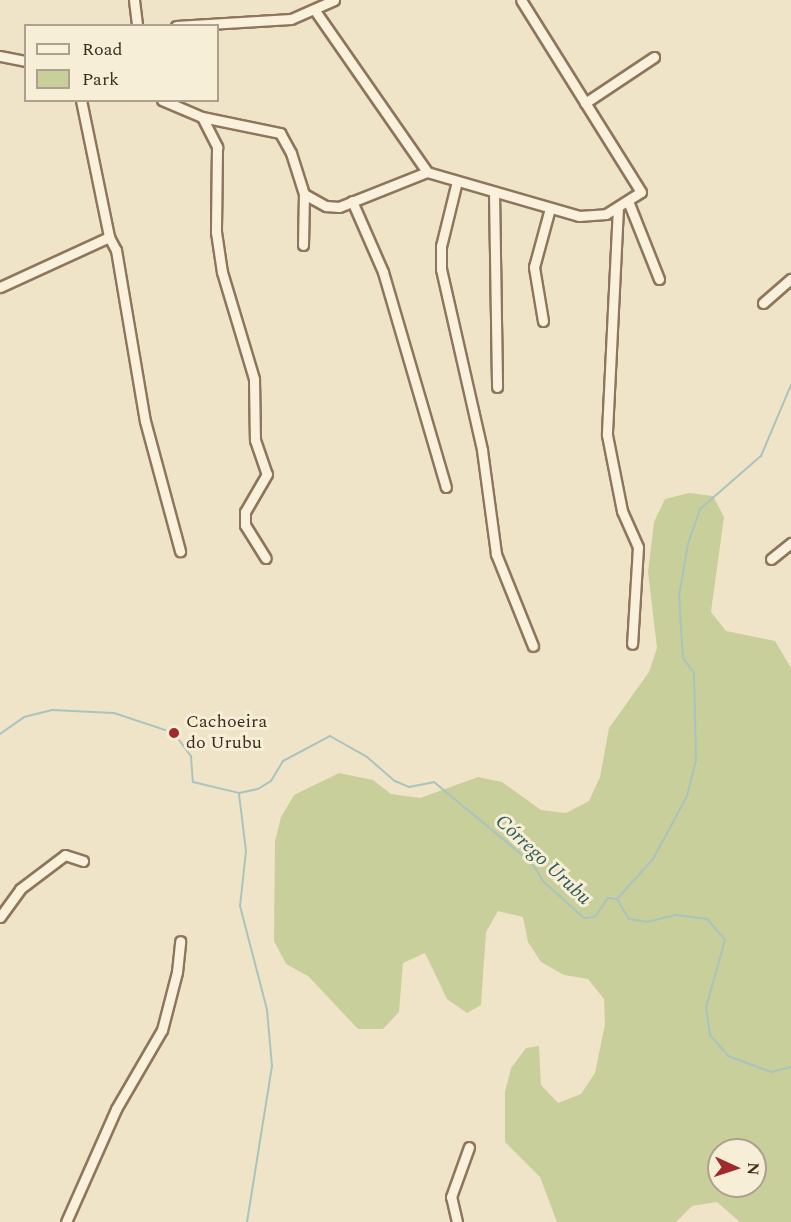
<!DOCTYPE html>
<html>
<head>
<meta charset="utf-8">
<style>
  body { margin:0 }
  #map { position:relative; width:791px; height:1222px; overflow:hidden; background:#f0e4c8; font-family:Spectral,serif }
  div>[style] { position:absolute }
  .green>* { inset:0; background:#c9cf9b }
  .stream>* { height:2px; margin:-1px; padding:0 1px; transform-origin:1px; border-radius:1px; background:#a9c4bc }
  .roads { filter:drop-shadow(2px 0 #8d765c) drop-shadow(-2px 0 #8d765c) drop-shadow(0 2px #8d765c) drop-shadow(0 -2px #8d765c) }
  .minor>* { height:9px; margin:-4.5px; padding:0 4.5px; transform-origin:4.5px; border-radius:4.5px; background:#faf1dc }
  .dots>* { width:16px; height:16px; translate:-50% -50%; box-sizing:border-box; border:3px solid #f7eed8; border-radius:50% }
  span { translate:-50% -50%; white-space:nowrap; text-align:center; line-height:1.15; -webkit-text-stroke:6px #f7eed8; paint-order:stroke }
  .poi-label { font-size:18px; color:#3d2e20 }
  .left { translate:0 -50%; text-align:left }
  .water-label { font-size:20px; color:#2f5d5a; font-style:italic }
  .legend { position:absolute; left:24px; top:24px; width:195px; height:78px; box-sizing:border-box; background:#f7eed8; border:2px solid #ada18e; margin:0; padding:8px 10px; list-style:none; font-size:18px; color:#3d2e20 }
  .legend li { display:flex; align-items:center; gap:12px; height:30px }
  .legend b { width:30px; border:2px solid #ada18e }
  .north { position:absolute; left:707px; top:1138px; width:60px; height:60px; box-sizing:border-box; background:#f7eed8; border:2px solid #ada18e; border-radius:50%; rotate:93deg; font-size:16px; font-weight:700; line-height:24px; text-align:center; color:#3d2e20 }
  .north::after { content:''; display:block; margin:auto; width:21px; height:27px; background:#9e2a2b; clip-path:polygon(50% 0,100% 100%,50% 72%,0 100%) }
</style>
</head>
<body>
<div id="map">
  <div class="green">
    <i style="clip-path:polygon(evenodd,689px 493px,713px 496px,724px 517px,711px 612px,726px 631px,775px 641px,791px 668px,791px 1222px,740px 1222px,717px 1202px,692px 1206px,676px 1222px,557px 1222px,540px 1177px,505px 1142px,505px 1092px,511px 1068px,526px 1048px,539px 1046px,541px 1085px,558px 1103px,581px 1094px,595px 1073px,605px 1024px,604px 999px,588px 979px,564px 975px,541px 962px,528px 942px,523px 917px,498px 911px,486px 932px,481px 1005px,467px 1013px,447px 999px,425px 953px,403px 963px,399px 1012px,383px 1029px,358px 1029px,308px 976px,286px 964px,274px 941px,275px 841px,281px 817px,294px 795px,339px 773px,373px 780px,391px 794px,420px 798px,478px 777px,502px 782px,541px 810px,566px 813px,589px 801px,600px 777px,609px 728px,649px 672px,657px 648px,648px 572px,654px 522px,665px 499px,689px 493px,719px 1150px,755px 1150px,755px 1186px,719px 1186px,719px 1150px)"></i>
  </div>
  <div class="stream">
    <i style="left:0;top:734px;width:29px;rotate:-35deg"></i>
    <i style="left:24px;top:717px;width:29px;rotate:-14deg"></i>
    <i style="left:52px;top:710px;width:62px;rotate:2.8deg"></i>
    <i style="left:114px;top:713px;width:63px;rotate:18.4deg"></i>
    <i style="left:174px;top:733px;width:29px;rotate:54deg"></i>
    <i style="left:191px;top:756px;width:26px;rotate:86deg"></i>
    <i style="left:193px;top:782px;width:47px;rotate:13.4deg"></i>
    <i style="left:239px;top:793px;width:19px;rotate:-12deg"></i>
    <i style="left:258px;top:789px;width:15px;rotate:-32deg"></i>
    <i style="left:271px;top:781px;width:23px;rotate:-59deg"></i>
    <i style="left:283px;top:761px;width:53px;rotate:-28deg"></i>
    <i style="left:330px;top:736px;width:43px;rotate:29.6deg"></i>
    <i style="left:367px;top:757px;width:37px;rotate:41deg"></i>
    <i style="left:395px;top:781px;width:15px;rotate:23deg"></i>
    <i style="left:409px;top:787px;width:25px;rotate:-11deg"></i>
    <i style="left:434px;top:782px;width:127px;rotate:39.6deg"></i>
    <i style="left:532px;top:863px;width:22px;rotate:58deg"></i>
    <i style="left:544px;top:882px;width:54px;rotate:42deg"></i>
    <i style="left:584px;top:918px;width:11px;rotate:-5deg"></i>
    <i style="left:595px;top:917px;width:23px;rotate:-56deg"></i>
    <i style="left:608px;top:898px;width:9px;rotate:6deg"></i>
    <i style="left:617px;top:899px;width:23px;rotate:59deg"></i>
    <i style="left:629px;top:919px;width:18px;rotate:9deg"></i>
    <i style="left:647px;top:922px;width:30px;rotate:-14deg"></i>
    <i style="left:676px;top:915px;width:31px;rotate:7deg"></i>
    <i style="left:707px;top:919px;width:28px;rotate:49deg"></i>
    <i style="left:725px;top:940px;width:70px;rotate:105.8deg"></i>
    <i style="left:706px;top:1007px;width:28px;rotate:82deg"></i>
    <i style="left:710px;top:1035px;width:28px;rotate:49deg"></i>
    <i style="left:728px;top:1056px;width:46px;rotate:20.4deg"></i>
    <i style="left:771px;top:1072px;width:21px;rotate:-14deg"></i>
    <i style="left:239px;top:794px;width:57px;rotate:83deg"></i>
    <i style="left:246px;top:851px;width:55px;rotate:96.2deg"></i>
    <i style="left:240px;top:906px;width:107px;rotate:75.4deg"></i>
    <i style="left:267px;top:1010px;width:56px;rotate:84.9deg"></i>
    <i style="left:272px;top:1066px;width:158px;rotate:99.1deg"></i>
    <i style="left:617px;top:899px;width:54px;rotate:-48deg"></i>
    <i style="left:653px;top:859px;width:72px;rotate:-61.6deg"></i>
    <i style="left:687px;top:796px;width:36px;rotate:-76deg"></i>
    <i style="left:696px;top:761px;width:88px;rotate:-91.3deg"></i>
    <i style="left:694px;top:673px;width:19px;rotate:-126deg"></i>
    <i style="left:683px;top:658px;width:62px;rotate:-93.7deg"></i>
    <i style="left:679px;top:596px;width:53px;rotate:-80.2deg"></i>
    <i style="left:688px;top:544px;width:37px;rotate:-71deg"></i>
    <i style="left:700px;top:509px;width:81px;rotate:-41deg"></i>
    <i style="left:761px;top:456px;width:77px;rotate:-67.1deg"></i>
  </div>
  <div class="roads">
    <div class="minor">
      <i style="left:134px;top:0;width:26px;rotate:83deg"></i>
      <i style="left:316px;top:12px;width:195px;rotate:55.2deg"></i>
      <i style="left:176px;top:26px;width:115px;rotate:-3.5deg"></i>
      <i style="left:291px;top:19px;width:47px;rotate:-23.8deg"></i>
      <i style="left:0;top:56px;width:26px;rotate:11deg"></i>
      <i style="left:81px;top:100px;width:140px;rotate:78.4deg"></i>
      <i style="left:109px;top:237px;width:15px;rotate:62deg"></i>
      <i style="left:116px;top:250px;width:173px;rotate:80.4deg"></i>
      <i style="left:145px;top:421px;width:135px;rotate:74.9deg"></i>
      <i style="left:162px;top:100px;width:43px;rotate:23deg"></i>
      <i style="left:202px;top:117px;width:80px;rotate:11.6deg"></i>
      <i style="left:280px;top:133px;width:23px;rotate:61deg"></i>
      <i style="left:291px;top:153px;width:43px;rotate:72.4deg"></i>
      <i style="left:304px;top:194px;width:25px;rotate:29deg"></i>
      <i style="left:326px;top:206px;width:13px;rotate:4deg"></i>
      <i style="left:339px;top:207px;width:95px;rotate:-21.7deg"></i>
      <i style="left:427px;top:172px;width:158px;rotate:16.1deg"></i>
      <i style="left:579px;top:216px;width:27px;rotate:-4deg"></i>
      <i style="left:606px;top:214px;width:41px;rotate:-32.2deg"></i>
      <i style="left:641px;top:192px;width:226px;rotate:-122deg"></i>
      <i style="left:585px;top:103px;width:83px;rotate:-33.7deg"></i>
      <i style="left:202px;top:117px;width:34px;rotate:63deg"></i>
      <i style="left:217px;top:147px;width:85px;rotate:90.7deg"></i>
      <i style="left:216px;top:232px;width:40px;rotate:81.5deg"></i>
      <i style="left:222px;top:272px;width:112px;rotate:73.3deg"></i>
      <i style="left:254px;top:379px;width:61px;rotate:89.1deg"></i>
      <i style="left:255px;top:440px;width:36px;rotate:71deg"></i>
      <i style="left:267px;top:474px;width:44px;rotate:120.1deg"></i>
      <i style="left:245px;top:512px;width:13px;rotate:90deg"></i>
      <i style="left:245px;top:525px;width:39px;rotate:58deg"></i>
      <i style="left:457px;top:181px;width:67px;rotate:103.8deg"></i>
      <i style="left:441px;top:246px;width:23px;rotate:90deg"></i>
      <i style="left:441px;top:269px;width:186px;rotate:77.2deg"></i>
      <i style="left:482px;top:450px;width:105px;rotate:82.3deg"></i>
      <i style="left:496px;top:554px;width:99px;rotate:68.1deg"></i>
      <i style="left:494px;top:192px;width:195px;rotate:89.1deg"></i>
      <i style="left:352px;top:201px;width:77px;rotate:66.4deg"></i>
      <i style="left:383px;top:272px;width:224px;rotate:73.7deg"></i>
      <i style="left:628px;top:201px;width:84px;rotate:68.3deg"></i>
      <i style="left:618px;top:207px;width:228px;rotate:92.8deg"></i>
      <i style="left:607px;top:435px;width:77px;rotate:78.8deg"></i>
      <i style="left:622px;top:511px;width:39px;rotate:66deg"></i>
      <i style="left:638px;top:547px;width:97px;rotate:93.5deg"></i>
      <i style="left:303px;top:245px;width:51px;rotate:-88.9deg"></i>
      <i style="left:0;top:287px;width:120px;rotate:-24.6deg"></i>
      <i style="left:763px;top:303px;width:37px;rotate:-41deg"></i>
      <i style="left:543px;top:321px;width:55px;rotate:-99.5deg"></i>
      <i style="left:534px;top:267px;width:61px;rotate:-74.8deg"></i>
      <i style="left:771px;top:559px;width:26px;rotate:-39deg"></i>
      <i style="left:0;top:917px;width:34px;rotate:-54deg"></i>
      <i style="left:20px;top:889px;width:56px;rotate:-37.1deg"></i>
      <i style="left:65px;top:855px;width:19px;rotate:18deg"></i>
      <i style="left:66px;top:1222px;width:124px;rotate:-66.1deg"></i>
      <i style="left:116px;top:1109px;width:91px;rotate:-59.8deg"></i>
      <i style="left:162px;top:1030px;width:60px;rotate:-75.5deg"></i>
      <i style="left:177px;top:972px;width:31px;rotate:-84deg"></i>
      <i style="left:457px;top:1222px;width:26px;rotate:-103deg"></i>
      <i style="left:451px;top:1197px;width:53px;rotate:-70.2deg"></i>
    </div>
  </div>
  <div class="dots">
    <i style="left:174px;top:733px;background:#9e2a2b"></i>
  </div>
  <div class="poi-label">
    <span class="left" style="left:186px;top:733px">Cachoeira<br>do Urubu</span>
  </div>
  <div class="water-label">
    <span style="left:543px;top:860px;rotate:43deg">Córrego Urubu</span>
  </div>
  <ul class="legend">
  <li><b style="height:8px;background:#faf1dc"></b>Road</li>
  <li><b style="height:16px;background:#c9cf9b"></b>Park</li>
  </ul>
  <div class="north">N</div>
</div>
</body>
</html>
